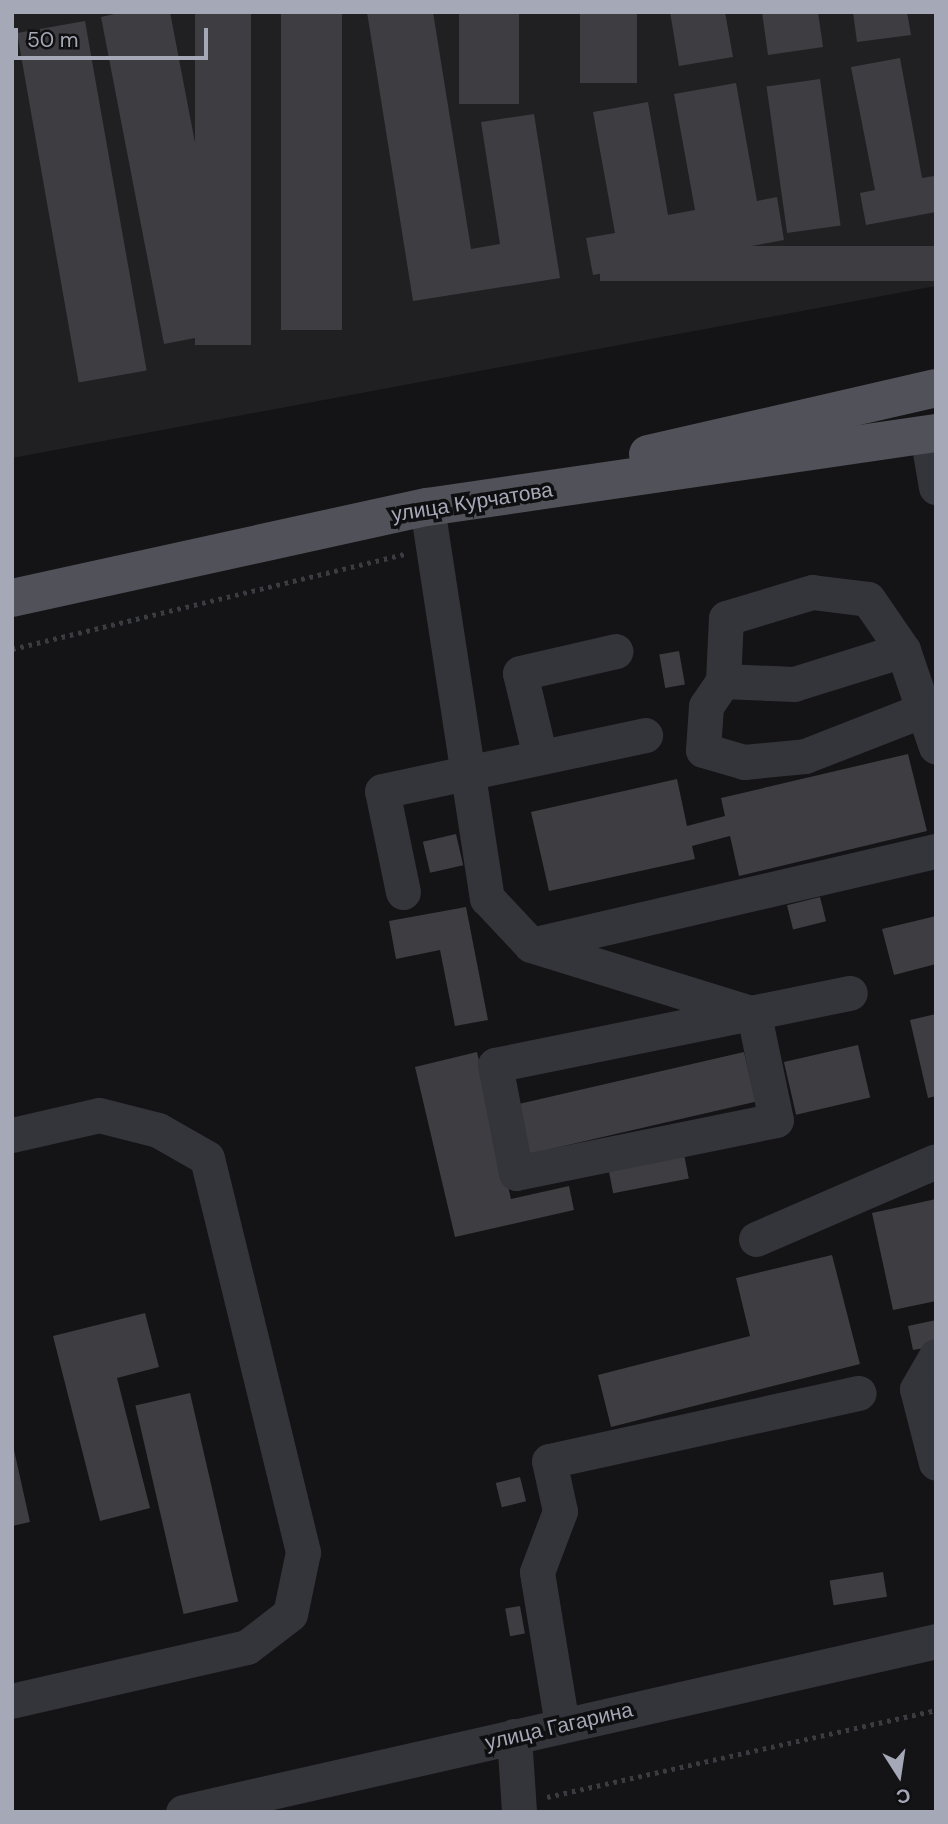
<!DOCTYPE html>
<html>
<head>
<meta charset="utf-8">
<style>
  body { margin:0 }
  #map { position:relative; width:948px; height:1824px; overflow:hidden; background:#141315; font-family:"DM Sans",sans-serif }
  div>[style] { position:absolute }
  .built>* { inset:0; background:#201f22 }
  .building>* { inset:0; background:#3e3d42; transform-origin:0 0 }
  .path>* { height:4.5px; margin-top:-2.25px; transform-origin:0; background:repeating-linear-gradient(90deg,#3a3c41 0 3.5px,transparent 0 8.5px) }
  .minor>* { height:35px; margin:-17.5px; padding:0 17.5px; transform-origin:17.5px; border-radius:17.5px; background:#34353a }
  .major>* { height:38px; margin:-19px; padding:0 19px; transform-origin:19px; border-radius:19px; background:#505159 }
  span { translate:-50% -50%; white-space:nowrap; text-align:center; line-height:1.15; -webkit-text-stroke:7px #0f0e10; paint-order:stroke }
  .street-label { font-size:21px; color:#a5a8b6 }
  .frame { position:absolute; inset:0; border:14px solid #a5a8b6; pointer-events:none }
  .north { position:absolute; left:864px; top:1740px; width:70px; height:70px; -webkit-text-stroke:5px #0f0e10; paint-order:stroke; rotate:168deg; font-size:19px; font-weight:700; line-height:28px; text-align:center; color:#a5a8b6 }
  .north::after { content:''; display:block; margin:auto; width:24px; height:32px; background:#a5a8b6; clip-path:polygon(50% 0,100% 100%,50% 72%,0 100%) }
  .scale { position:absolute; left:14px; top:28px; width:194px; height:32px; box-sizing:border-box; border:4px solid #a5a8b6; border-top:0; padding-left:9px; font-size:21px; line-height:24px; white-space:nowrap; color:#a5a8b6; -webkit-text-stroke:5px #0f0e10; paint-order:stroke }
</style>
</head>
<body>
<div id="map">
  <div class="built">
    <i style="clip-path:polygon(12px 12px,936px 12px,936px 286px,12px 458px)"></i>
  </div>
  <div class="building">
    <i style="clip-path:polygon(123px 12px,170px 12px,231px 331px,164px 344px,101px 17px)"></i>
    <i style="left:195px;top:12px;width:56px;height:333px"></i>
    <i style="left:281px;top:12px;width:61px;height:318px"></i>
    <i style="clip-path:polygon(367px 12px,433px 12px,471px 249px,500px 244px,481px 122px,534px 114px,560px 278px,413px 301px)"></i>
    <i style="left:459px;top:12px;width:60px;height:92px"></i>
    <i style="left:580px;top:12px;width:57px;height:71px"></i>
    <i style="clip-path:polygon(670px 12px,725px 12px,733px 57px,679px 66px)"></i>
    <i style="clip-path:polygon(762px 12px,818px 12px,823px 47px,768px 55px)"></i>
    <i style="clip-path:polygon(853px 12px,907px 12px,911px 35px,857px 42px)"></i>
    <i style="left:85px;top:21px;width:355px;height:69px;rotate:80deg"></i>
    <i style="clip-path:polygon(900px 58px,922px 178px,934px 176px,936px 212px,866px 225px,860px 193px,875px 190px,851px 67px)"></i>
    <i style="left:820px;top:79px;width:148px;height:54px;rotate:82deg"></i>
    <i style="clip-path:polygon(736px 83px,757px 201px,777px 197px,784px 240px,593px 275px,586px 238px,615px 233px,593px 112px,648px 102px,668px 215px,695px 210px,674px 94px)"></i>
    <i style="left:936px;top:246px;width:35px;height:336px;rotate:90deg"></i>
    <i style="left:679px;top:651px;width:34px;height:20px;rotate:80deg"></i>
    <i style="clip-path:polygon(908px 754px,927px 831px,739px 876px,730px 836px,692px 846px,695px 859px,549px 891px,531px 812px,677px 779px,687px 826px,725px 816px,721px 798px)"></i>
    <i style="left:456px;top:834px;width:32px;height:34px;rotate:77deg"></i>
    <i style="left:820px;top:897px;width:25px;height:34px;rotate:76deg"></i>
    <i style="clip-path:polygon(466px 907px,488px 1020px,455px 1026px,440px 950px,396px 959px,389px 921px)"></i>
    <i style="clip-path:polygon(936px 916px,936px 964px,894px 975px,882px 929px)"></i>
    <i style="clip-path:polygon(936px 1014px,936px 1096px,928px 1098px,910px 1020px)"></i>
    <i style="left:858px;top:1045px;width:54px;height:76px;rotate:77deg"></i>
    <i style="clip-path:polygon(477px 1052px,511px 1199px,569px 1186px,574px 1210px,455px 1237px,415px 1067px)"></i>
    <i style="left:744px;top:1052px;width:51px;height:239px;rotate:77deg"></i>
    <i style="left:684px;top:1154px;width:25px;height:77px;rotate:79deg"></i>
    <i style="clip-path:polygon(936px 1199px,936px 1301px,893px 1310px,872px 1213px)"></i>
    <i style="clip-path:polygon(832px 1255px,860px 1364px,611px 1427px,598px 1375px,750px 1336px,736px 1278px)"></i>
    <i style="clip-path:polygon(145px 1313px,159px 1367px,117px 1378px,150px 1508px,100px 1521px,53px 1336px)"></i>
    <i style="clip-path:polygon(936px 1320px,936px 1346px,913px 1350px,908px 1326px)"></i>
    <i style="left:190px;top:1393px;width:214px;height:56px;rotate:77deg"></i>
    <i style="clip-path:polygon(12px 1441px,30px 1522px,12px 1526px)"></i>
    <i style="left:520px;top:1477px;width:25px;height:25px;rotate:76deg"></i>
    <i style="left:883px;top:1572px;width:25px;height:54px;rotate:81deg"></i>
    <i style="left:520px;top:1606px;width:28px;height:15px;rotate:80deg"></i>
  </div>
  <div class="path">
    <i style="left:12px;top:649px;width:405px;rotate:-13.6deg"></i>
    <i style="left:547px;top:1797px;width:399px;rotate:-12.6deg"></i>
  </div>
  <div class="minor">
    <i style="left:927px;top:434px;width:54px;rotate:80.4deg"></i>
    <i style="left:427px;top:507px;width:396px;rotate:81.3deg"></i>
    <i style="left:487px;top:898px;width:64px;rotate:46.9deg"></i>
    <i style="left:531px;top:945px;width:229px;rotate:17.2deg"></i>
    <i style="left:903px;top:650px;width:114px;rotate:162.7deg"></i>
    <i style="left:794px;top:684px;width:71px;rotate:-177.6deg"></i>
    <i style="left:723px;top:681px;width:63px;rotate:-87.3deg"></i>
    <i style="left:726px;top:618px;width:90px;rotate:-16.8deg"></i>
    <i style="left:812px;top:592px;width:56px;rotate:7.1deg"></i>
    <i style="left:868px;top:599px;width:62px;rotate:55.5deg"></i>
    <i style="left:903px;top:650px;width:102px;rotate:71.2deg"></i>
    <i style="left:723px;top:681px;width:30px;rotate:124deg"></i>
    <i style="left:706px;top:706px;width:44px;rotate:93.9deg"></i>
    <i style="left:703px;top:750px;width:43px;rotate:16.3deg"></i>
    <i style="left:744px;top:762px;width:61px;rotate:-5.6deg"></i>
    <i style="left:805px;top:756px;width:127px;rotate:-21.3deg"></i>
    <i style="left:540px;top:757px;width:86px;rotate:-103.4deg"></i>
    <i style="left:520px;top:673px;width:98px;rotate:-12.9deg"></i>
    <i style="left:403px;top:892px;width:103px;rotate:-101.7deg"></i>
    <i style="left:382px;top:791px;width:269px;rotate:-12deg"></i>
    <i style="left:531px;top:945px;width:416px;rotate:-13.1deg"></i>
    <i style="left:754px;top:1015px;width:107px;rotate:78.2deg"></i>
    <i style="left:776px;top:1120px;width:265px;rotate:168.5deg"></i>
    <i style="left:516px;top:1173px;width:110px;rotate:-101deg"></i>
    <i style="left:495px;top:1065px;width:362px;rotate:-11.5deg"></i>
    <i style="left:12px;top:1135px;width:89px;rotate:-12.9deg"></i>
    <i style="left:99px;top:1115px;width:61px;rotate:14.3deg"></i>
    <i style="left:158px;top:1130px;width:56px;rotate:29.7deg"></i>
    <i style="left:207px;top:1158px;width:406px;rotate:76.3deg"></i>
    <i style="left:303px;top:1552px;width:63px;rotate:101.8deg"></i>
    <i style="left:290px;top:1614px;width:54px;rotate:142.5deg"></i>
    <i style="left:247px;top:1647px;width:241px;rotate:167.1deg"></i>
    <i style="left:756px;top:1239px;width:196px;rotate:-23.4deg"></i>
    <i style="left:936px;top:1356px;width:38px;rotate:120deg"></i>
    <i style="left:917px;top:1389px;width:76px;rotate:75.6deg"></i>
    <i style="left:562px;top:1725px;width:155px;rotate:-99.3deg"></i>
    <i style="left:537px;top:1572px;width:65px;rotate:-69.3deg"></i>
    <i style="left:560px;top:1511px;width:51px;rotate:-102.4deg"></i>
    <i style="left:549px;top:1461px;width:317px;rotate:-12.4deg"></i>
    <i style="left:514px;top:1736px;width:76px;rotate:86.2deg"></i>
    <i style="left:183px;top:1812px;width:772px;rotate:-12.79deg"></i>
  </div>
  <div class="major">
    <i style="left:648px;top:454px;width:295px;rotate:-12.9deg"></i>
    <i style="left:12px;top:598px;width:425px;rotate:-12.4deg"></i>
    <i style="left:427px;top:507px;width:514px;rotate:-8.27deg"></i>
  </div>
  <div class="street-label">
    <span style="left:472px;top:502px;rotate:-9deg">улица Курчатова</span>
    <span style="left:559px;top:1726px;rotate:-13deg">улица Гагарина</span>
  </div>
  <div class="frame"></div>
  <div class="north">С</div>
  <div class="scale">50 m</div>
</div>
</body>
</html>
